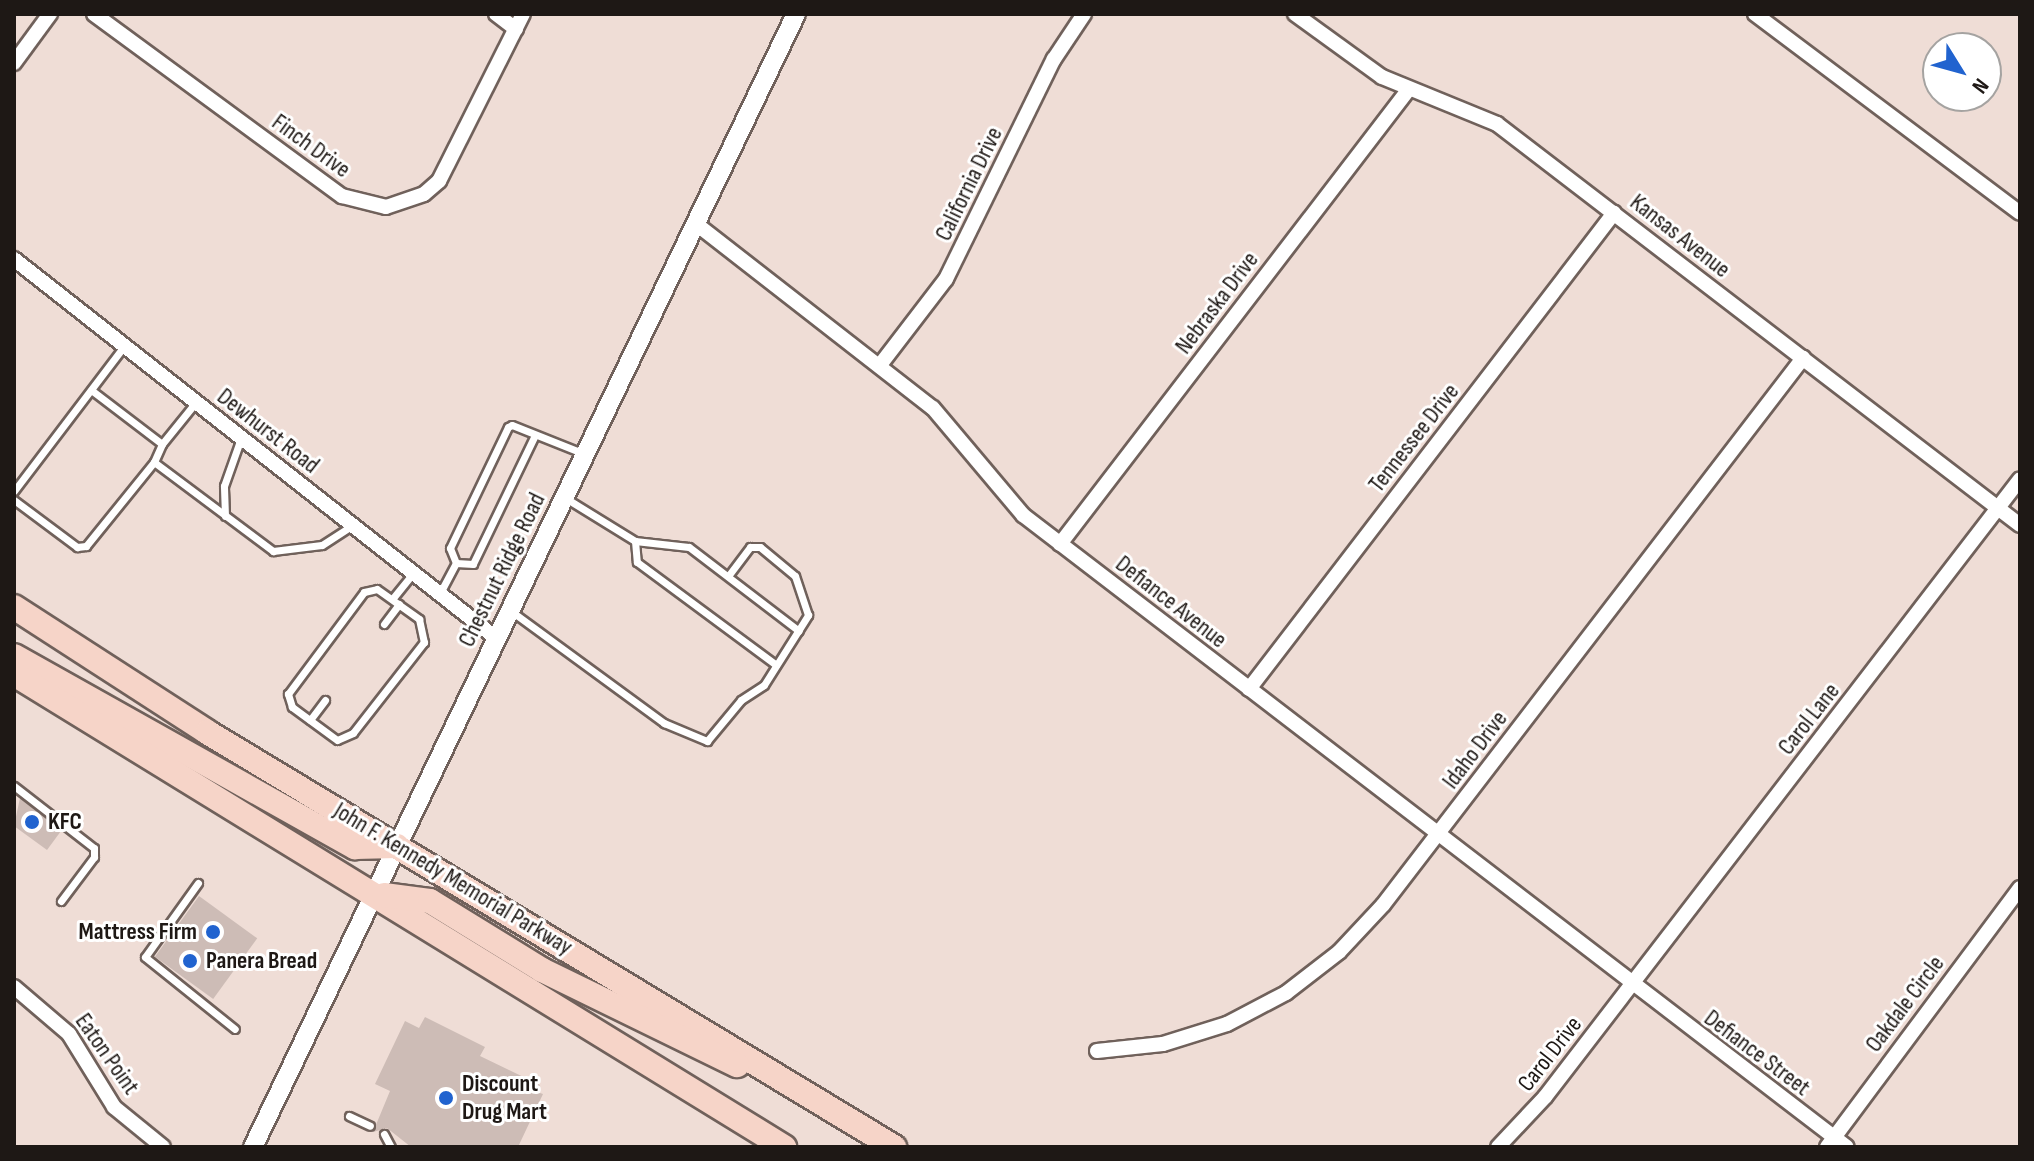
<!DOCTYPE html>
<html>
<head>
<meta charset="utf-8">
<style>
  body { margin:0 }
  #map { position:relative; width:2034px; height:1161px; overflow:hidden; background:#efddd6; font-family:"Sofia Sans Condensed",sans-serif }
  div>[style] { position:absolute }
  .building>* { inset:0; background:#cdbcb6; transform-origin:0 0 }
  .roads { filter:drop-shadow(2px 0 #70615b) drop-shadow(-2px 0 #70615b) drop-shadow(0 2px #70615b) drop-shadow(0 -2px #70615b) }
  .service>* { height:7px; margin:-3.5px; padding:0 3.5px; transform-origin:3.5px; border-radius:3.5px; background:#fff }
  .minor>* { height:14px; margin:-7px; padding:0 7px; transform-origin:7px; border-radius:7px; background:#fff }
  .tertiary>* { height:18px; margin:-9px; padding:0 9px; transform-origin:9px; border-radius:9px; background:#fff }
  .trunk>* { height:24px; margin:-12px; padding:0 12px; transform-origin:12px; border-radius:12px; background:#f6d4c8 }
  .dots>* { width:22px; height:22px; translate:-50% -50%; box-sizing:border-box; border:4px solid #fff; border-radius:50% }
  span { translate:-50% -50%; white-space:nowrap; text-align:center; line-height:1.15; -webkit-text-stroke:6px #fff; paint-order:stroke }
  .street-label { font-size:24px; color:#1e1815 }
  .poi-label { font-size:24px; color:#1e1815; font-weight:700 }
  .left { translate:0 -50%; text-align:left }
  .right { translate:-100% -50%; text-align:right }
  .frame { position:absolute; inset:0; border:16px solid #1e1815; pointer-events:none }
  .north { position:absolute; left:1922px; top:32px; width:80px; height:80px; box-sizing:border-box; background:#fff; border:2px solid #a5a3a1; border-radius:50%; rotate:127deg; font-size:22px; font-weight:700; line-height:32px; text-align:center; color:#1e1815 }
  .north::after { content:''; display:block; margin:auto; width:28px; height:36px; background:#2163cf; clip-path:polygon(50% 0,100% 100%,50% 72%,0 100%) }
</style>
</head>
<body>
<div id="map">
  <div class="building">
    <i style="clip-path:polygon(20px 798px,61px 831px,47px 850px,14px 826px)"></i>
    <i style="left:199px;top:896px;width:72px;height:75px;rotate:36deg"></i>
    <i style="clip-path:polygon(425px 1017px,485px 1047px,480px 1056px,540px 1085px,537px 1092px,543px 1094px,518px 1147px,411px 1147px,387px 1128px,373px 1132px,390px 1091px,375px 1084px,405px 1021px,419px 1028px)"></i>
  </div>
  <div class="roads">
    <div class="service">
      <i style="left:535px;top:435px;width:143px;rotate:115.7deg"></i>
      <i style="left:473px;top:564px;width:17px;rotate:-177deg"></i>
      <i style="left:456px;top:563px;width:16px;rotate:-112deg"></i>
      <i style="left:450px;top:548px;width:134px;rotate:-64.4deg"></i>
      <i style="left:508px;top:427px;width:4px;rotate:-27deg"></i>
      <i style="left:512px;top:425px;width:75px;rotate:21.8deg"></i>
      <i style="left:162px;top:444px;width:54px;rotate:-51deg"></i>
      <i style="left:154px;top:462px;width:149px;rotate:36.8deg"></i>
      <i style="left:273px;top:551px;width:49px;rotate:-7deg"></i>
      <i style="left:322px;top:545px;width:37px;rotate:-33deg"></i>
      <i style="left:14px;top:491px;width:182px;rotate:-52.8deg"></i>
      <i style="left:567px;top:499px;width:80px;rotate:31.7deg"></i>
      <i style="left:635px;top:541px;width:54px;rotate:6.3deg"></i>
      <i style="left:689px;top:547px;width:138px;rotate:37.4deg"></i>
      <i style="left:14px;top:500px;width:79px;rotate:36.7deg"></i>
      <i style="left:77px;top:547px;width:9px;rotate:-6deg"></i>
      <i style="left:86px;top:546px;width:108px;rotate:-51deg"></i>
      <i style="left:154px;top:462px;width:20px;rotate:-66deg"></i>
      <i style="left:162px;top:444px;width:89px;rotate:-142.7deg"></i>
      <i style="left:225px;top:516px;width:30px;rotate:-92deg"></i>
      <i style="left:224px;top:486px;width:51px;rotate:-70.5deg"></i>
      <i style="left:635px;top:541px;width:21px;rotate:85deg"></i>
      <i style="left:637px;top:562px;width:173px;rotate:36.5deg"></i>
      <i style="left:377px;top:589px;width:52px;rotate:35.5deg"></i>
      <i style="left:419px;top:619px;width:24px;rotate:78deg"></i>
      <i style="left:424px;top:642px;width:115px;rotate:128deg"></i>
      <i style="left:353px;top:733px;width:17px;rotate:156deg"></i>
      <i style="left:337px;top:740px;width:56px;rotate:-143.7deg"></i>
      <i style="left:292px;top:707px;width:14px;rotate:-107deg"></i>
      <i style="left:288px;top:694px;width:127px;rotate:-53.3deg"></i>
      <i style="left:364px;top:592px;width:13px;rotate:-13deg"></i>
      <i style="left:440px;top:593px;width:34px;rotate:-62deg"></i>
      <i style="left:393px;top:598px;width:32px;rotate:-51deg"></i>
      <i style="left:511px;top:611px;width:190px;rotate:36.2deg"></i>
      <i style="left:664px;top:723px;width:47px;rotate:22.7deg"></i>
      <i style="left:707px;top:741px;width:53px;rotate:-50.3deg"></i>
      <i style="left:741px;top:700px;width:27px;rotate:-33deg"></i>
      <i style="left:764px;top:685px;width:83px;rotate:-57.8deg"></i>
      <i style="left:808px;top:615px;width:41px;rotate:-108.4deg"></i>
      <i style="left:795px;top:576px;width:45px;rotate:-140.4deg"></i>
      <i style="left:760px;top:547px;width:10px;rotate:180deg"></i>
      <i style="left:750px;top:547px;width:36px;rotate:127deg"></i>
      <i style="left:384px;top:624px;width:25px;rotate:-53deg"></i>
      <i style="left:310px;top:720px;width:25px;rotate:-53deg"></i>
      <i style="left:14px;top:786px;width:101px;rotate:37.8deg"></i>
      <i style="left:94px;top:848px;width:9px;rotate:90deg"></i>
      <i style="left:94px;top:857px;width:55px;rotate:126.9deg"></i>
      <i style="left:198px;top:883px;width:91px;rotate:125.6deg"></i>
      <i style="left:145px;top:957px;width:115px;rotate:38.7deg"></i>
      <i style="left:349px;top:1116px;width:23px;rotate:25deg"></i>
      <i style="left:384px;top:1134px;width:15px;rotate:62deg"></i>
    </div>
    <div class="minor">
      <i style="left:94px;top:14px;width:308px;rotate:36.3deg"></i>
      <i style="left:342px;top:196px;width:45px;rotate:14deg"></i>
      <i style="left:386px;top:207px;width:40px;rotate:-18.9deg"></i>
      <i style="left:424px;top:194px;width:20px;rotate:-41deg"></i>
      <i style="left:439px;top:181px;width:187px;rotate:-63.3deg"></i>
      <i style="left:496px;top:14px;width:25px;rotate:37deg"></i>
      <i style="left:1295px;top:14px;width:107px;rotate:35.9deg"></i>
      <i style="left:1382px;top:77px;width:124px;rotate:22.2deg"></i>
      <i style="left:1497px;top:124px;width:659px;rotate:37.48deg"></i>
      <i style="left:1755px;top:14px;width:331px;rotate:36.9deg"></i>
      <i style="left:14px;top:63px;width:61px;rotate:-53.7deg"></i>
      <i style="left:695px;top:223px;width:301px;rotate:37.9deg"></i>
      <i style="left:933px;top:408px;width:140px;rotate:49.9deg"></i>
      <i style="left:1023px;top:515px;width:1038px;rotate:37.49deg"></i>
      <i style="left:14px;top:259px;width:613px;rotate:38.18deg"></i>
      <i style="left:880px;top:365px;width:108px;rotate:-52.5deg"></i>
      <i style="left:946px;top:279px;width:245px;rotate:-63.9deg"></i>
      <i style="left:1054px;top:59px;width:54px;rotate:-56.3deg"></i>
      <i style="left:1060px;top:544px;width:573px;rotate:-52.51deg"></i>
      <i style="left:1249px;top:689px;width:600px;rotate:-52.52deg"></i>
      <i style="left:14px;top:987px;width:72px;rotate:40.5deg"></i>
      <i style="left:69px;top:1034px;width:86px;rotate:58.3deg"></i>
      <i style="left:114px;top:1107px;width:63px;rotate:39.2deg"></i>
      <i style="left:1097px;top:1051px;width:66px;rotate:-6.1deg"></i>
      <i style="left:1163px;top:1044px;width:67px;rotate:-17.4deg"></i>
      <i style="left:1227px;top:1024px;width:67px;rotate:-27.7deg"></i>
      <i style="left:1286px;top:993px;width:67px;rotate:-37.7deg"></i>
      <i style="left:1339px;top:952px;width:64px;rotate:-46.9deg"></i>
      <i style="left:1383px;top:905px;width:690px;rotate:-52.48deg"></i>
      <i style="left:1498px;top:1147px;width:69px;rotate:-46.8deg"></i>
      <i style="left:1545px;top:1097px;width:779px;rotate:-52.45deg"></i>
      <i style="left:1827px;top:1147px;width:323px;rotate:-53.3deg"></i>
    </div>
    <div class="tertiary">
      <i style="left:253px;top:1147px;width:1256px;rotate:-64.39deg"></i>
    </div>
    <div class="trunk">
      <i style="left:14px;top:607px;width:230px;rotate:32.9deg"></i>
      <i style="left:207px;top:732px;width:803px;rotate:31.14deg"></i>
      <i style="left:14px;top:656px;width:391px;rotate:29.3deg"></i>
      <i style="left:355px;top:847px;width:42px;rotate:-1.4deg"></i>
      <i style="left:14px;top:674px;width:904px;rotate:31.56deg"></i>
      <i style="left:384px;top:895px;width:46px;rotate:7.4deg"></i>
      <i style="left:430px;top:901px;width:132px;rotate:31.6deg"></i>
      <i style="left:542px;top:970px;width:217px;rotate:26deg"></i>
    </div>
  </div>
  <div class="dots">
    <i style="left:32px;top:822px;background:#2163cf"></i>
    <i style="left:213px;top:932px;background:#2163cf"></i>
    <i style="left:190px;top:961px;background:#2163cf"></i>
    <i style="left:446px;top:1098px;background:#2163cf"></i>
  </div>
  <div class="street-label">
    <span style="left:311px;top:146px;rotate:36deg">Finch Drive</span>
    <span style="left:969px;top:184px;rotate:-64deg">California Drive</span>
    <span style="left:1680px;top:236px;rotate:38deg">Kansas Avenue</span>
    <span style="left:1217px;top:303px;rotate:-53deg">Nebraska Drive</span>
    <span style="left:268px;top:431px;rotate:38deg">Dewhurst Road</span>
    <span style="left:1414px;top:438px;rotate:-52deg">Tennessee Drive</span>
    <span style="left:502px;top:570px;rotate:-64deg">Chestnut Ridge Road</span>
    <span style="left:1171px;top:602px;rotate:38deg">Defiance Avenue</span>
    <span style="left:1809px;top:719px;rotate:-52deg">Carol Lane</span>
    <span style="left:1475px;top:750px;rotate:-53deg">Idaho Drive</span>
    <span style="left:453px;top:879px;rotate:31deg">John F. Kennedy Memorial Parkway</span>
    <span style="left:1905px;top:1004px;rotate:-53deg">Oakdale Circle</span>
    <span style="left:1757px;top:1053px;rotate:37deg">Defiance Street</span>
    <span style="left:107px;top:1054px;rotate:55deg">Eaton Point</span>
    <span style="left:1550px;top:1054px;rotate:-52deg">Carol Drive</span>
  </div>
  <div class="poi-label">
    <span class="left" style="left:48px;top:822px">KFC</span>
    <span class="right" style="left:197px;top:932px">Mattress Firm</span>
    <span class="left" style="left:206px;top:961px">Panera Bread</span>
    <span class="left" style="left:462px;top:1098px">Discount<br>Drug Mart</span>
  </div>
  <div class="frame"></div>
  <div class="north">N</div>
</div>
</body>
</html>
